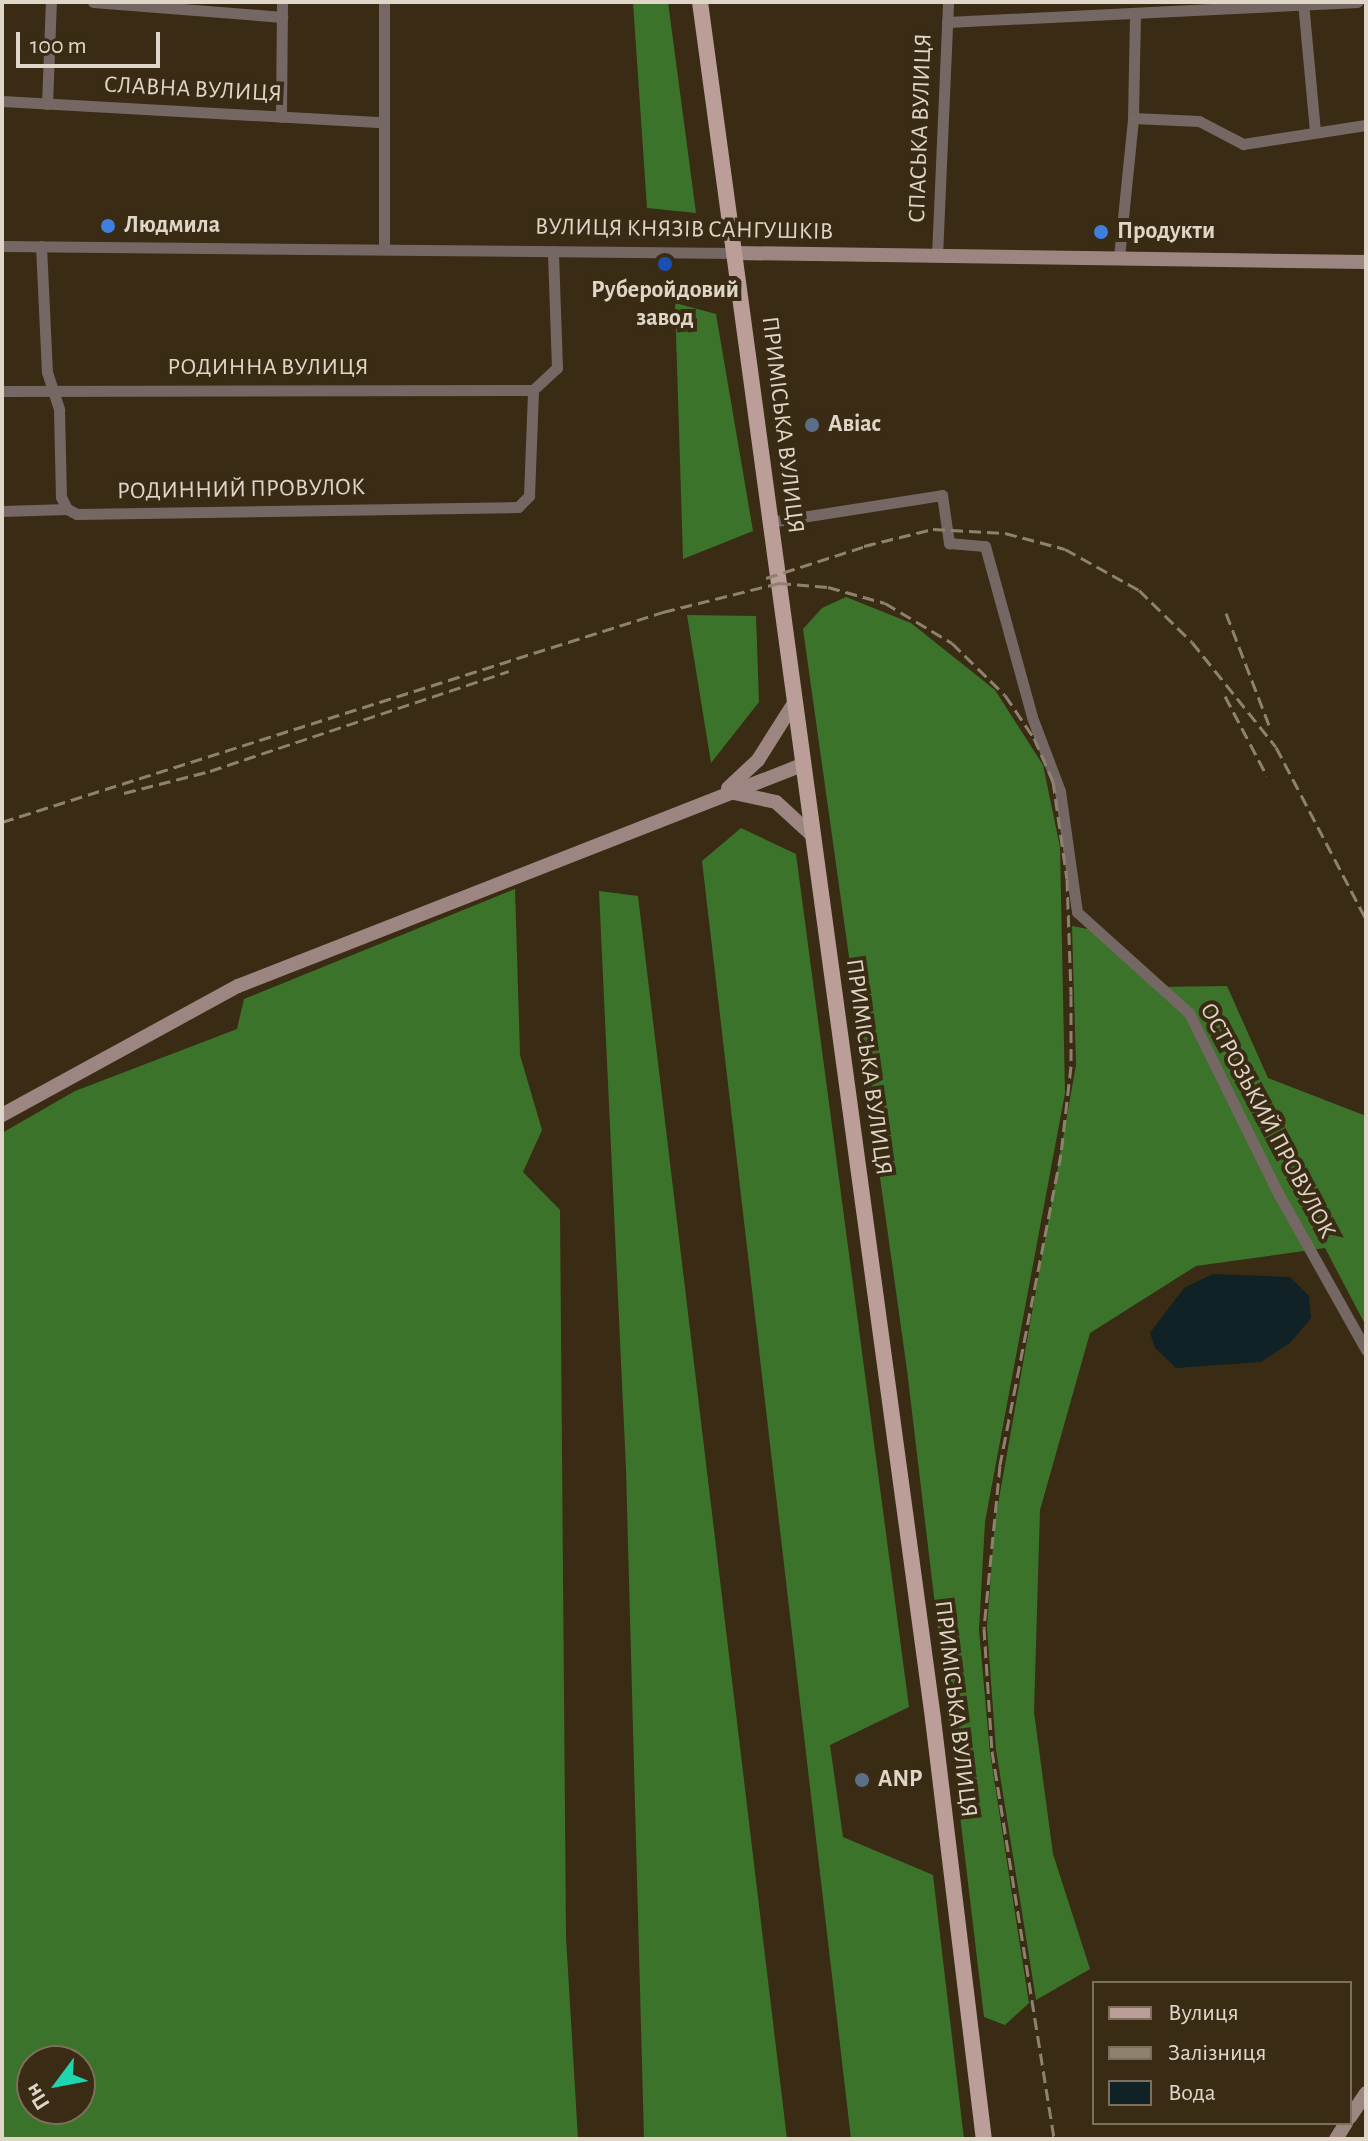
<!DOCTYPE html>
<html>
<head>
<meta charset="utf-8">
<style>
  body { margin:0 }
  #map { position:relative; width:1368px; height:2141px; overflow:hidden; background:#3a2b14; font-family:"Alegreya Sans",sans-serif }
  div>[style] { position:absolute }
  .forest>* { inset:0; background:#3c732b }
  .water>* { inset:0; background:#102225 }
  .minor>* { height:11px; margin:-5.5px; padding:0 5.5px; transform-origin:5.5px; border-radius:5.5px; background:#756763 }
  .secondary>* { height:14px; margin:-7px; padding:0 7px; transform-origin:7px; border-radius:7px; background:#9d8681 }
  .primary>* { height:16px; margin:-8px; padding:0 8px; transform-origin:8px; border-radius:8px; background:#bb9e98 }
  .rail>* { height:3px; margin-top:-1.5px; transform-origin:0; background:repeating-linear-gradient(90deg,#8e826f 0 12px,transparent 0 18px) }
  .dots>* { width:22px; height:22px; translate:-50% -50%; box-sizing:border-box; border:4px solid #3a2b14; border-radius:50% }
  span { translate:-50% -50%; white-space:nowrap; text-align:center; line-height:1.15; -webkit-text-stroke:8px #3a2b14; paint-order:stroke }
  .street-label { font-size:24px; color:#e0d6c8 }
  .poi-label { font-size:24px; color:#e0d6c8; font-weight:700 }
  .left { translate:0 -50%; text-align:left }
  .frame { position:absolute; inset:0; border:4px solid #e0d6c8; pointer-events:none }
  .legend { position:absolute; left:1092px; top:1981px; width:260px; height:144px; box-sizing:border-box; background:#3a2b14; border:2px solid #7c6f5c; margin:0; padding:10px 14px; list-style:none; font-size:24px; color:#e0d6c8 }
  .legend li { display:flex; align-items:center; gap:16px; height:40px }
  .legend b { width:40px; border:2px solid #7c6f5c }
  .north { position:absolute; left:16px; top:2045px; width:80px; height:80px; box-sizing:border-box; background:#3a2b14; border:2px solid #7c6f5c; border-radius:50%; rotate:238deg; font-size:22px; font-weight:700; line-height:32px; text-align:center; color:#e0d6c8 }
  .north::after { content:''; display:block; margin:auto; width:28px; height:36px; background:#1ed5b0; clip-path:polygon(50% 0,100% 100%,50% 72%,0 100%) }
  .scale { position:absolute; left:16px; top:32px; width:144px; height:36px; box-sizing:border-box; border:4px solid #e0d6c8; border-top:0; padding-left:10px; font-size:24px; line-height:28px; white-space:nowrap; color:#e0d6c8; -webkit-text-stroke:6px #3a2b14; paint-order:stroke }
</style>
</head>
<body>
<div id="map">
  <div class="forest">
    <i style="clip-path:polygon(633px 2px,668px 2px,696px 213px,647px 208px)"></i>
    <i style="clip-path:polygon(675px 303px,716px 314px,753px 531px,683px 559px)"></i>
    <i style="clip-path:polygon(846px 597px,911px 623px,995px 690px,1043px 765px,1060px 847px,1065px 1093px,985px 1522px,979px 1630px,990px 1753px,1029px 2003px,1005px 2025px,984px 2017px,907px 1370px,803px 629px,822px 608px)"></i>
    <i style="clip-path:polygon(687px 615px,756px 616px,759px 702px,711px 763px)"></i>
    <i style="clip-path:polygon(741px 828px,796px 854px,909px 1707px,830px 1745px,843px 1837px,933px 1875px,964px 2139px,851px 2139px,702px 861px)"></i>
    <i style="clip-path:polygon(evenodd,515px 889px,520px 1055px,542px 1130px,523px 1172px,560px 1210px,566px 1937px,578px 2139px,2px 2139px,2px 1133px,75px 1091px,237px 1029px,244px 999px,515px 889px,80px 2061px,80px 2109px,32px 2109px,32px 2061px,80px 2061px)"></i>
    <i style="clip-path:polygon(599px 891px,638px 896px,787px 2139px,644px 2139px,626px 1469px)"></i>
    <i style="clip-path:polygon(1072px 926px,1093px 930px,1155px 987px,1227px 986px,1268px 1078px,1366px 1116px,1366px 1326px,1325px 1248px,1196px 1266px,1090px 1333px,1040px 1510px,1034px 1712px,1053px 1854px,1090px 1969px,1036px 2000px,996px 1750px,987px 1627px,995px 1521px,1076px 1065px)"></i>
  </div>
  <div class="water">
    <i style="clip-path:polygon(1213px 1274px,1290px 1277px,1309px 1296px,1311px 1318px,1290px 1343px,1261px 1362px,1176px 1368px,1155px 1348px,1150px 1333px,1184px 1288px)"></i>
  </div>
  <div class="minor">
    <i style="left:93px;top:2px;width:190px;rotate:4.5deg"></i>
    <i style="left:1303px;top:2px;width:131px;rotate:84.7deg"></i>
    <i style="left:947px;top:22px;width:411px;rotate:-2.8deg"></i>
    <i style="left:2px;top:101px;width:380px;rotate:3.2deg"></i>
    <i style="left:47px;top:104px;width:102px;rotate:-87.8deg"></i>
    <i style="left:281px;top:117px;width:115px;rotate:-89.5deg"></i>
    <i style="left:1133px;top:118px;width:104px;rotate:-88.9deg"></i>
    <i style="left:2px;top:246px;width:734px;rotate:0.55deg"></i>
    <i style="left:41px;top:246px;width:126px;rotate:87.3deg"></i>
    <i style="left:47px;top:372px;width:40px;rotate:72deg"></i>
    <i style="left:59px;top:410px;width:87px;rotate:88.7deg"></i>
    <i style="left:61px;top:497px;width:13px;rotate:63deg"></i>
    <i style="left:384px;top:249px;width:247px;rotate:-90deg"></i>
    <i style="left:937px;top:256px;width:254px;rotate:-87.5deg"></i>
    <i style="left:1119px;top:257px;width:140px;rotate:-84.2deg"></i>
    <i style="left:1133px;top:118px;width:66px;rotate:2.6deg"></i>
    <i style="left:1199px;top:121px;width:50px;rotate:27.6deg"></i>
    <i style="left:1243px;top:144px;width:124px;rotate:-8.8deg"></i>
    <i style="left:2px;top:391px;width:531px;rotate:-0.11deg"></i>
    <i style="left:2px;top:511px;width:65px;rotate:-1.8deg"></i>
    <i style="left:67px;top:509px;width:11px;rotate:27deg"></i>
    <i style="left:77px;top:514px;width:441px;rotate:-0.9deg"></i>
    <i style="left:518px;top:507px;width:16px;rotate:-45deg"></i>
    <i style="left:529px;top:496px;width:106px;rotate:-87.8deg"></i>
    <i style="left:533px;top:390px;width:33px;rotate:-43deg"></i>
    <i style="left:557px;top:368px;width:117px;rotate:-92deg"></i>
    <i style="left:770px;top:522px;width:174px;rotate:-8.9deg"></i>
    <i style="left:942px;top:495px;width:49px;rotate:81.7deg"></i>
    <i style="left:949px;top:543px;width:36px;rotate:5deg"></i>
    <i style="left:985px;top:546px;width:177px;rotate:74.6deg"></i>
    <i style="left:1032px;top:717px;width:79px;rotate:69.3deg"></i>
    <i style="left:1060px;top:791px;width:122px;rotate:82deg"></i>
    <i style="left:1077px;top:912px;width:151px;rotate:42deg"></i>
    <i style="left:1189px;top:1013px;width:201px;rotate:63.7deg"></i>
    <i style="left:1278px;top:1193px;width:180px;rotate:60.7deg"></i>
  </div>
  <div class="secondary">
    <i style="left:736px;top:253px;width:630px;rotate:0.82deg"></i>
    <i style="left:728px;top:788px;width:41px;rotate:-43deg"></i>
    <i style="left:758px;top:760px;width:67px;rotate:-57.7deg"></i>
    <i style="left:734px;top:793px;width:43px;rotate:12.1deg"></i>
    <i style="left:776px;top:802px;width:49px;rotate:42.5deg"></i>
    <i style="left:2px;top:1115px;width:269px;rotate:-28.7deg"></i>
    <i style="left:238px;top:986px;width:606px;rotate:-21.4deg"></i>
    <i style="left:1350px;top:2117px;width:29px;rotate:-56deg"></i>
    <i style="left:1336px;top:2139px;width:19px;rotate:-58deg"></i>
  </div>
  <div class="primary">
    <i style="left:700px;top:2px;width:1733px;rotate:82.27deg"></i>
    <i style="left:933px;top:1719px;width:423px;rotate:83.1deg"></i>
  </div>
  <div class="rail">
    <i style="left:864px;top:546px;width:71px;rotate:-13.8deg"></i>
    <i style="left:933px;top:529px;width:72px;rotate:3.2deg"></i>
    <i style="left:1005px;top:533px;width:62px;rotate:14.9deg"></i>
    <i style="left:1065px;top:549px;width:85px;rotate:29deg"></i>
    <i style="left:1139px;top:590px;width:74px;rotate:44.5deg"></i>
    <i style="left:1192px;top:642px;width:134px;rotate:51.3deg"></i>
    <i style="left:1276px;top:747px;width:194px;rotate:62.4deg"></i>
    <i style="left:766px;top:578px;width:111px;rotate:-17.8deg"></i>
    <i style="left:1226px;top:613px;width:120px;rotate:69deg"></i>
    <i style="left:1225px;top:696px;width:90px;rotate:62.3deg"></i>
    <i style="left:124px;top:793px;width:89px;rotate:-14.3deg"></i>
    <i style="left:210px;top:771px;width:315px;rotate:-18.5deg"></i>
    <i style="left:2px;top:822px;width:694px;rotate:-17.63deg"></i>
    <i style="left:663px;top:612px;width:120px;rotate:-14deg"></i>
    <i style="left:779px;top:583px;width:49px;rotate:4.7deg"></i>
    <i style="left:828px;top:587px;width:59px;rotate:15.7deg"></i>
    <i style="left:885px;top:603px;width:78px;rotate:30.8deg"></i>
    <i style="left:952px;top:643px;width:74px;rotate:44.5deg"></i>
    <i style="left:1005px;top:695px;width:52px;rotate:56deg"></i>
    <i style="left:1034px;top:738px;width:47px;rotate:66.2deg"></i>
    <i style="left:1053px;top:781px;width:99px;rotate:81.9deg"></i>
    <i style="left:1067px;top:879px;width:116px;rotate:88deg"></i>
    <i style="left:1071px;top:995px;width:71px;rotate:90deg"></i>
    <i style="left:1071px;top:1066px;width:89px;rotate:96.5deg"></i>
    <i style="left:1061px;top:1154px;width:317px;rotate:101.1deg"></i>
    <i style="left:1000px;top:1465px;width:164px;rotate:95.6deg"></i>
    <i style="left:984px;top:1628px;width:123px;rotate:86.3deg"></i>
    <i style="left:992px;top:1751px;width:393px;rotate:80.9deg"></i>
  </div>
  <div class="dots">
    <i style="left:108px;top:226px;background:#3f7fe0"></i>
    <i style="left:1101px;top:232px;background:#3f7fe0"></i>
    <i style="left:665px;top:264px;background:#1a4fb4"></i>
    <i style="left:812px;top:425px;background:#5c6f8a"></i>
    <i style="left:862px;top:1780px;background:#5c6f8a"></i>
  </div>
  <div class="street-label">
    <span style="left:193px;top:90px;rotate:3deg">СЛАВНА ВУЛИЦЯ</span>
    <span style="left:921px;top:128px;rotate:-88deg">СПАСЬКА ВУЛИЦЯ</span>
    <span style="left:684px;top:230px;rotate:1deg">ВУЛИЦЯ КНЯЗІВ САНГУШКІВ</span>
    <span style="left:268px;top:368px">РОДИННА ВУЛИЦЯ</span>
    <span style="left:782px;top:425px;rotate:83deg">ПРИМІСЬКА ВУЛИЦЯ</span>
    <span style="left:241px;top:490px;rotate:-1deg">РОДИННИЙ ПРОВУЛОК</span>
    <span style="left:868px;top:1067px;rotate:82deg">ПРИМІСЬКА ВУЛИЦЯ</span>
    <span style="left:1267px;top:1121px;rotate:62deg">ОСТРОЗЬКИЙ ПРОВУЛОК</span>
    <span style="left:955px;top:1709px;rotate:83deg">ПРИМІСЬКА ВУЛИЦЯ</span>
  </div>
  <div class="poi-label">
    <span class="left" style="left:124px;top:226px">Людмила</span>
    <span class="left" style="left:1117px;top:232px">Продукти</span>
    <span style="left:665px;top:305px">Руберойдовий<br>завод</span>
    <span class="left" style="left:828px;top:425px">Авіас</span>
    <span class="left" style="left:878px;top:1780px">ANP</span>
  </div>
  <div class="frame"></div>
  <ul class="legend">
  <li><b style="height:10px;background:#bb9e98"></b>Вулиця</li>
  <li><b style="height:10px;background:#8e826f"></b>Залізниця</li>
  <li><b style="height:22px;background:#102225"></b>Вода</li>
  </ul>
  <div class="north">Пн</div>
  <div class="scale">100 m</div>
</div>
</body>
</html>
